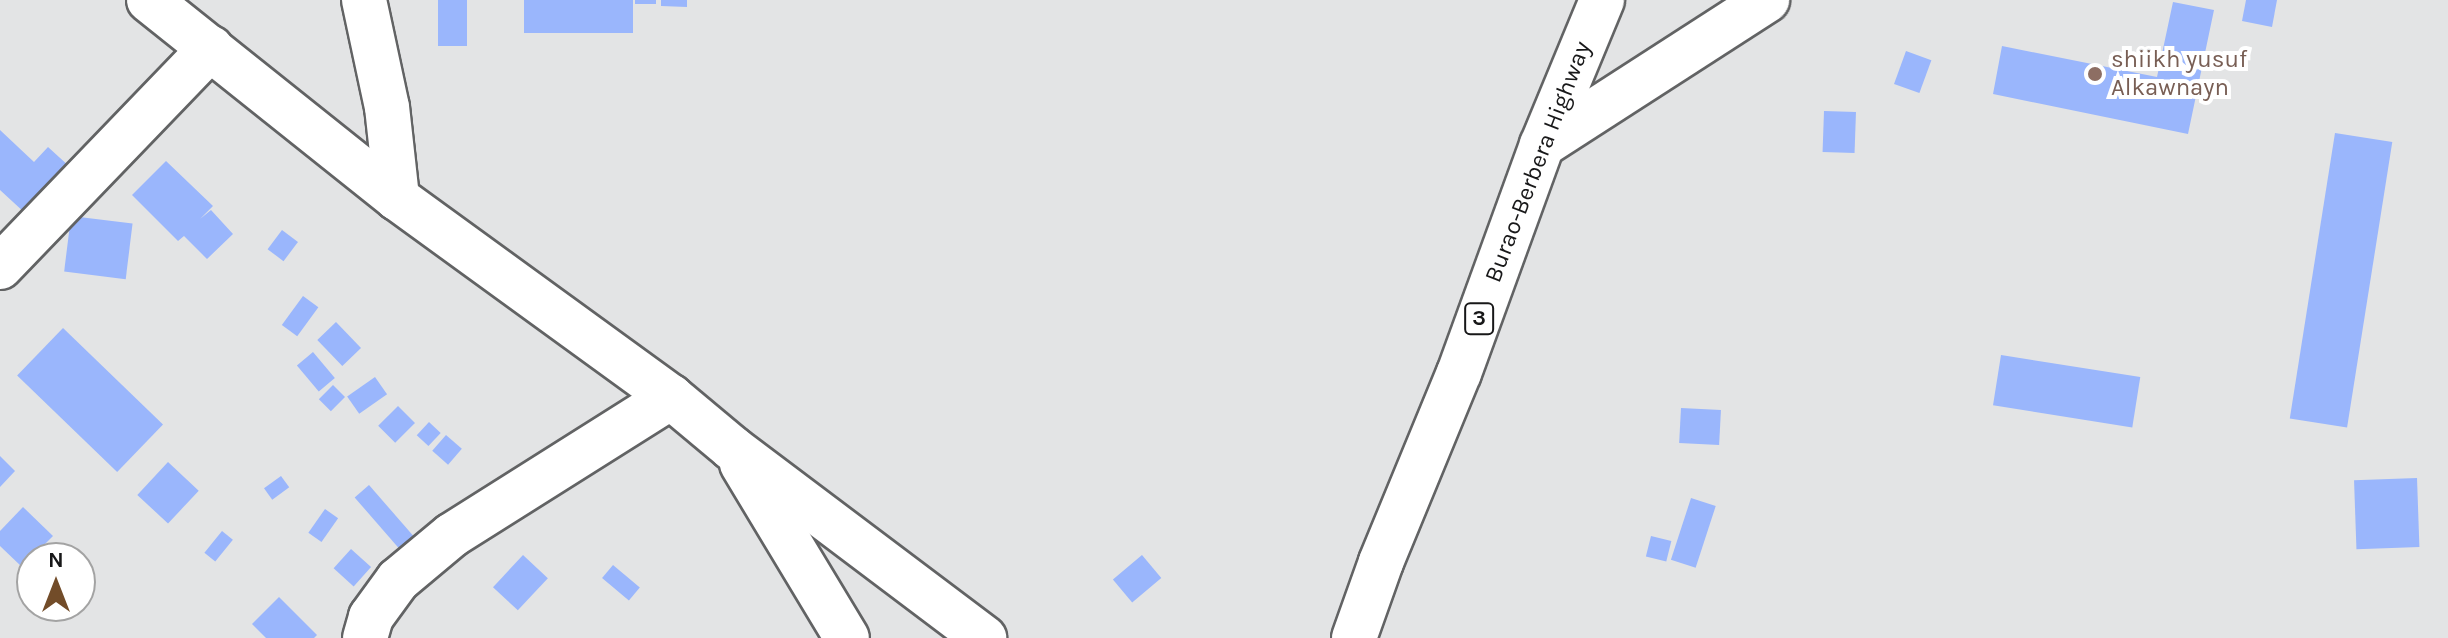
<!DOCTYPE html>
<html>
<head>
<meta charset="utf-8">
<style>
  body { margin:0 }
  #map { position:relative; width:2448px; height:638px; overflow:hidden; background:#e3e4e5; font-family:Karla,sans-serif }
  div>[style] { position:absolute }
  .building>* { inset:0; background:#9ab6fc; transform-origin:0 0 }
  .roads { filter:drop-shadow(2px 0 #626364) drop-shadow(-2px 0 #626364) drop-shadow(0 2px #626364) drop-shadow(0 -2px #626364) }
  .street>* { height:44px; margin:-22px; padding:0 22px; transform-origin:22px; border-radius:22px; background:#fff }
  .highway>* { height:44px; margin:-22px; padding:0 22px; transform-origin:22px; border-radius:22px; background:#fff }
  .dots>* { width:22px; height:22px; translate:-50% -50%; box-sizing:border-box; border:4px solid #fff; border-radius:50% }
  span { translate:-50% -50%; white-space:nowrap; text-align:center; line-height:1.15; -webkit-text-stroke:8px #fff; paint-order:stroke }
  .shield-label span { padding:2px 6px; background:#fff; border:2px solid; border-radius:6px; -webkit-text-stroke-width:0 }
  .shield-label { font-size:22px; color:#181819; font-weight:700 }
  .education-label { font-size:24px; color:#785e54 }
  .left { translate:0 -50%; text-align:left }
  .street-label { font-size:24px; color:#181819 }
  .north { position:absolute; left:16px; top:542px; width:80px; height:80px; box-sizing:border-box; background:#fff; border:2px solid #a3a3a3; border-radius:50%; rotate:0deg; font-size:22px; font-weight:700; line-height:32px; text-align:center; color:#181819 }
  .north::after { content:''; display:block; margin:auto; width:28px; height:36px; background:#724c29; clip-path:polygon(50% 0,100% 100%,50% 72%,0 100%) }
</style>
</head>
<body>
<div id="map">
  <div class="building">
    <i style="left:438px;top:0;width:29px;height:46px"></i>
    <i style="left:524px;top:0;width:109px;height:33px"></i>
    <i style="left:635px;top:0;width:21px;height:4px"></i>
    <i style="clip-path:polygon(661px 0,687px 0,687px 7px,661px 6px)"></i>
    <i style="clip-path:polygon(2246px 0,2277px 0,2272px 27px,2242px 21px)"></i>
    <i style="clip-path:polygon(2173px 2px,2214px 10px,2188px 134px,1993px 94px,2002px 46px,2157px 77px)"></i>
    <i style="left:1906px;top:51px;width:27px;height:35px;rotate:20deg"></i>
    <i style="left:1824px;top:111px;width:32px;height:41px;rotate:2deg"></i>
    <i style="clip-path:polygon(0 130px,34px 162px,48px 147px,82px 178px,38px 225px,0 190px)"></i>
    <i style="left:2335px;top:133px;width:58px;height:289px;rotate:9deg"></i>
    <i style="clip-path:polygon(166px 161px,213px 206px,200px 219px,211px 210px,233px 234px,207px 259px,184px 236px,178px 241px,132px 195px)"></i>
    <i style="left:71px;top:216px;width:62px;height:56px;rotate:7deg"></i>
    <i style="left:282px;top:230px;width:20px;height:24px;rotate:37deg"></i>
    <i style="left:303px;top:296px;width:19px;height:36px;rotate:36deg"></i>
    <i style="left:336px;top:322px;width:36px;height:26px;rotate:46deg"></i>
    <i style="left:63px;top:328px;width:139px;height:66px;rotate:44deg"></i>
    <i style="left:313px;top:352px;width:34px;height:21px;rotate:50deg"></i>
    <i style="left:2001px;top:355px;width:141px;height:51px;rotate:9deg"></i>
    <i style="left:375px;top:377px;width:21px;height:34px;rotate:55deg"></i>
    <i style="left:333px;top:385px;width:17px;height:20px;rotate:45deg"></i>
    <i style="left:398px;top:406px;width:24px;height:28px;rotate:45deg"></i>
    <i style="left:1681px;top:408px;width:40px;height:35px;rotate:3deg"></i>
    <i style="left:429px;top:422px;width:16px;height:18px;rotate:43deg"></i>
    <i style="left:446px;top:435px;width:21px;height:21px;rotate:41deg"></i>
    <i style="clip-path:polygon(0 456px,15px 471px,0 487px)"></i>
    <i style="left:168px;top:462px;width:42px;height:45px;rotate:43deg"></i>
    <i style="left:281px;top:476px;width:14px;height:21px;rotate:54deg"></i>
    <i style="left:2417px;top:478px;width:69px;height:63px;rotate:88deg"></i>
    <i style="left:369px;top:485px;width:68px;height:19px;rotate:49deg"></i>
    <i style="left:1691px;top:498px;width:26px;height:65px;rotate:18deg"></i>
    <i style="clip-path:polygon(23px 507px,53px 536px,22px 567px,0 546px,0 531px)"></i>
    <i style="left:325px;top:509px;width:16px;height:29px;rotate:35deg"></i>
    <i style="left:222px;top:531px;width:14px;height:28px;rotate:39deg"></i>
    <i style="left:1651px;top:536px;width:21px;height:21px;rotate:14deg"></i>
    <i style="left:351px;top:549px;width:27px;height:26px;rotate:42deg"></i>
    <i style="left:523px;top:555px;width:34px;height:44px;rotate:43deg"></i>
    <i style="left:1142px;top:555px;width:30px;height:38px;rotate:50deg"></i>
    <i style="left:613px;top:565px;width:35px;height:17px;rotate:40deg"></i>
    <i style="clip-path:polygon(279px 597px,317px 635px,314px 638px,266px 638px,252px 624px)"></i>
  </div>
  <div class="roads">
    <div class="street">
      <i style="left:364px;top:0;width:109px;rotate:77.9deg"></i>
      <i style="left:387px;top:107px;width:92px;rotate:83.7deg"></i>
      <i style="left:1542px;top:145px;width:268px;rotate:-32.8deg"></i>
      <i style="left:0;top:267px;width:304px;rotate:-46.1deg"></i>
      <i style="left:365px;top:638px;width:22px;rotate:-74deg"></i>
      <i style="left:371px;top:617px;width:46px;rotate:-53.9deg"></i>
      <i style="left:398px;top:580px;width:70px;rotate:-39.8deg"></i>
      <i style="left:452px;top:535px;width:259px;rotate:-32.2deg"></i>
    </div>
    <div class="highway">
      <i style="left:149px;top:0;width:317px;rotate:38.6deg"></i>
      <i style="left:397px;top:198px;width:339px;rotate:36deg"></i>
      <i style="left:671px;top:397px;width:80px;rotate:39.9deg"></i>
      <i style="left:732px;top:448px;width:316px;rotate:37deg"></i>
      <i style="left:742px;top:464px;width:203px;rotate:58.9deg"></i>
      <i style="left:1354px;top:638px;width:81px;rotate:-70.4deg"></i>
      <i style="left:1381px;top:562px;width:204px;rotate:-67.6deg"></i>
      <i style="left:1459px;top:373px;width:243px;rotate:-70deg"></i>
      <i style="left:1542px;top:145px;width:157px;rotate:-67.5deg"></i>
    </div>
  </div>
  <div class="dots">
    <i style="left:2095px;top:74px;background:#8d6e63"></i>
  </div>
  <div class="shield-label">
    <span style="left:1479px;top:319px">3</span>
  </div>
  <div class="education-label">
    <span class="left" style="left:2111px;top:74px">shiikh yusuf<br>Alkawnayn</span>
  </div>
  <div class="street-label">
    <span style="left:1538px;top:162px;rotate:-69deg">Burao-Berbera Highway</span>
  </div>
  <div class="north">N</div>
</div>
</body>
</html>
